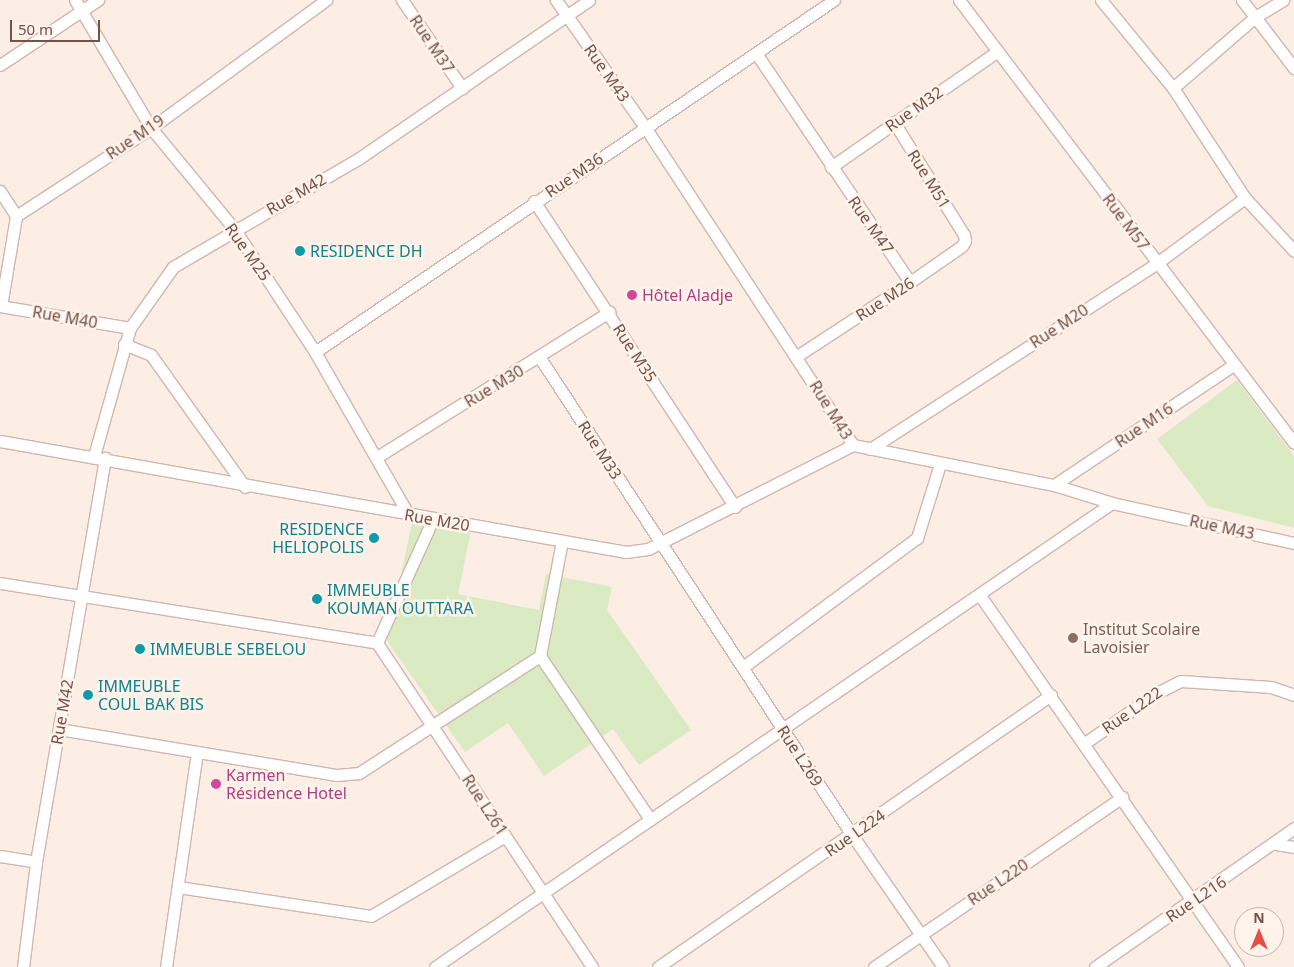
<!DOCTYPE html>
<html>
<head>
<meta charset="utf-8">
<style>
  body { margin:0 }
  #map { position:relative; width:1294px; height:967px; overflow:hidden; background:#fceee4; font-family:"Noto Sans",sans-serif }
  div>[style] { position:absolute }
  .green>* { inset:0; background:#daeac2 }
  .roads { filter:drop-shadow(1px 0 #d0b6ad) drop-shadow(-1px 0 #d0b6ad) drop-shadow(0 1px #d0b6ad) drop-shadow(0 -1px #d0b6ad) }
  .street>* { height:11px; margin:-5.5px; padding:0 5.5px; transform-origin:5.5px; border-radius:5.5px; background:#fff }
  .dots>* { width:14px; height:14px; translate:-50% -50%; box-sizing:border-box; border:2px solid #fff3ea; border-radius:50% }
  span { translate:-50% -50%; white-space:nowrap; text-align:center; line-height:1.15; -webkit-text-stroke:5px #fff3ea; paint-order:stroke }
  .street-label { font-size:16px; color:#755149 }
  .culture-label { font-size:16px; color:#0d838f }
  .left { translate:0 -50%; text-align:left }
  .right { translate:-100% -50%; text-align:right }
  .hotel-label { font-size:16px; color:#b23c85 }
  .education-label { font-size:16px; color:#785e54 }
  .north { position:absolute; left:1234px; top:907px; width:50px; height:50px; box-sizing:border-box; background:#fff3ea; border:1px solid #c8b2aa; border-radius:50%; rotate:0deg; font-size:14px; font-weight:700; line-height:20px; text-align:center; color:#755149 }
  .north::after { content:''; display:block; margin:auto; width:18px; height:22px; background:#e74d48; clip-path:polygon(50% 0,100% 100%,50% 72%,0 100%) }
  .scale { position:absolute; left:10px; top:20px; width:90px; height:22px; box-sizing:border-box; border:2px solid #755149; border-top:0; padding-left:6px; font-size:15px; line-height:18px; white-space:nowrap; color:#755149; -webkit-text-stroke:4px #fff3ea; paint-order:stroke }
</style>
</head>
<body>
<div id="map">
  <div class="green">
    <i style="clip-path:polygon(1237px 380px,1294px 456px,1294px 528px,1208px 506px,1157px 439px)"></i>
    <i style="clip-path:polygon(413px 518px,471px 530px,458px 594px,539px 610px,546px 574px,612px 587px,607px 610px,691px 730px,639px 765px,613px 729px,544px 776px,508px 723px,465px 752px,387px 641px)"></i>
  </div>
  <div class="roads">
    <div class="street">
      <i style="left:75px;top:0;width:149px;rotate:59.3deg"></i>
      <i style="left:151px;top:128px;width:132px;rotate:50.5deg"></i>
      <i style="left:235px;top:230px;width:146px;rotate:56.7deg"></i>
      <i style="left:315px;top:352px;width:187px;rotate:60.1deg"></i>
      <i style="left:402px;top:0;width:107px;rotate:55.7deg"></i>
      <i style="left:556px;top:0;width:155px;rotate:55deg"></i>
      <i style="left:645px;top:127px;width:380px;rotate:56.8deg"></i>
      <i style="left:853px;top:445px;width:205px;rotate:11.3deg"></i>
      <i style="left:1054px;top:485px;width:61px;rotate:17.2deg"></i>
      <i style="left:1112px;top:503px;width:186px;rotate:12.4deg"></i>
      <i style="left:959px;top:0;width:555px;rotate:52.9deg"></i>
      <i style="left:1101px;top:0;width:114px;rotate:50.7deg"></i>
      <i style="left:1173px;top:88px;width:131px;rotate:56.8deg"></i>
      <i style="left:1245px;top:198px;width:72px;rotate:47.2deg"></i>
      <i style="left:1242px;top:0;width:86px;rotate:52.6deg"></i>
      <i style="left:756px;top:53px;width:276px;rotate:56.1deg"></i>
      <i style="left:0;top:65px;width:118px;rotate:-33.6deg"></i>
      <i style="left:1173px;top:88px;width:108px;rotate:-40.9deg"></i>
      <i style="left:1255px;top:17px;width:33px;rotate:-31deg"></i>
      <i style="left:831px;top:167px;width:203px;rotate:-34.8deg"></i>
      <i style="left:0;top:191px;width:30px;rotate:57deg"></i>
      <i style="left:534px;top:201px;width:366px;rotate:56.7deg"></i>
      <i style="left:0;top:306px;width:132px;rotate:9.6deg"></i>
      <i style="left:1px;top:306px;width:91px;rotate:-80.5deg"></i>
      <i style="left:16px;top:216px;width:161px;rotate:-33.1deg"></i>
      <i style="left:151px;top:128px;width:217px;rotate:-36.2deg"></i>
      <i style="left:124px;top:344px;width:29px;rotate:22deg"></i>
      <i style="left:151px;top:355px;width:162px;rotate:54.5deg"></i>
      <i style="left:315px;top:352px;width:627px;rotate:-34.15deg"></i>
      <i style="left:797px;top:356px;width:135px;rotate:-33.2deg"></i>
      <i style="left:910px;top:282px;width:63px;rotate:-34.7deg"></i>
      <i style="left:962px;top:246px;width:6px;rotate:-59deg"></i>
      <i style="left:965px;top:241px;width:6px;rotate:-99deg"></i>
      <i style="left:964px;top:235px;width:133px;rotate:-121.8deg"></i>
      <i style="left:540px;top:358px;width:570px;rotate:56.81deg"></i>
      <i style="left:852px;top:835px;width:160px;rotate:55.4deg"></i>
      <i style="left:0;top:441px;width:636px;rotate:10.05deg"></i>
      <i style="left:626px;top:552px;width:22px;rotate:-8deg"></i>
      <i style="left:648px;top:549px;width:230px;rotate:-26.9deg"></i>
      <i style="left:870px;top:449px;width:342px;rotate:-32.9deg"></i>
      <i style="left:1157px;top:263px;width:109px;rotate:-36.5deg"></i>
      <i style="left:94px;top:456px;width:133px;rotate:-74.3deg"></i>
      <i style="left:130px;top:328px;width:75px;rotate:-54.8deg"></i>
      <i style="left:173px;top:267px;width:214px;rotate:-30.3deg"></i>
      <i style="left:358px;top:159px;width:280px;rotate:-34.5deg"></i>
      <i style="left:377px;top:457px;width:274px;rotate:-32deg"></i>
      <i style="left:1054px;top:485px;width:216px;rotate:-33.8deg"></i>
      <i style="left:0;top:583px;width:382px;rotate:9deg"></i>
      <i style="left:979px;top:594px;width:454px;rotate:55.2deg"></i>
      <i style="left:377px;top:643px;width:389px;rotate:56.4deg"></i>
      <i style="left:377px;top:643px;width:136px;rotate:-65.7deg"></i>
      <i style="left:540px;top:656px;width:197px;rotate:56deg"></i>
      <i style="left:743px;top:667px;width:217px;rotate:-36.6deg"></i>
      <i style="left:917px;top:538px;width:77px;rotate:-72.7deg"></i>
      <i style="left:59px;top:729px;width:282px;rotate:9.4deg"></i>
      <i style="left:337px;top:775px;width:22px;rotate:-5deg"></i>
      <i style="left:359px;top:773px;width:216px;rotate:-32.9deg"></i>
      <i style="left:540px;top:656px;width:117px;rotate:-79.2deg"></i>
      <i style="left:1085px;top:743px;width:83px;rotate:-35.2deg"></i>
      <i style="left:1153px;top:695px;width:31px;rotate:-27deg"></i>
      <i style="left:1181px;top:681px;width:90px;rotate:3.8deg"></i>
      <i style="left:1271px;top:687px;width:24px;rotate:19deg"></i>
      <i style="left:1275px;top:844px;width:19px;rotate:9deg"></i>
      <i style="left:0;top:856px;width:36px;rotate:9deg"></i>
      <i style="left:178px;top:887px;width:195px;rotate:8.5deg"></i>
      <i style="left:371px;top:916px;width:156px;rotate:-30.8deg"></i>
      <i style="left:23px;top:967px;width:106px;rotate:-82.9deg"></i>
      <i style="left:36px;top:862px;width:410px;rotate:-80.3deg"></i>
      <i style="left:166px;top:967px;width:217px;rotate:-81.8deg"></i>
      <i style="left:435px;top:967px;width:821px;rotate:-34.43deg"></i>
      <i style="left:658px;top:967px;width:478px;rotate:-34.7deg"></i>
      <i style="left:874px;top:967px;width:301px;rotate:-34.4deg"></i>
      <i style="left:1095px;top:967px;width:243px;rotate:-34.9deg"></i>
    </div>
  </div>
  <div class="dots">
    <i style="left:300px;top:251px;background:#0f9aa8"></i>
    <i style="left:632px;top:295px;background:#d1479c"></i>
    <i style="left:374px;top:538px;background:#0f9aa8"></i>
    <i style="left:317px;top:599px;background:#0f9aa8"></i>
    <i style="left:1073px;top:638px;background:#8d6e63"></i>
    <i style="left:140px;top:649px;background:#0f9aa8"></i>
    <i style="left:88px;top:695px;background:#0f9aa8"></i>
    <i style="left:216px;top:784px;background:#d1479c"></i>
  </div>
  <div class="street-label">
    <span style="left:432px;top:44px;rotate:56deg">Rue M37</span>
    <span style="left:607px;top:73px;rotate:55deg">Rue M43</span>
    <span style="left:914px;top:109px;rotate:-35deg">Rue M32</span>
    <span style="left:135px;top:137px;rotate:-34deg">Rue M19</span>
    <span style="left:574px;top:175px;rotate:-34deg">Rue M36</span>
    <span style="left:929px;top:179px;rotate:58deg">Rue M51</span>
    <span style="left:296px;top:194px;rotate:-30deg">Rue M42</span>
    <span style="left:1126px;top:222px;rotate:53deg">Rue M57</span>
    <span style="left:871px;top:225px;rotate:55deg">Rue M47</span>
    <span style="left:248px;top:252px;rotate:55deg">Rue M25</span>
    <span style="left:885px;top:299px;rotate:-33deg">Rue M26</span>
    <span style="left:65px;top:317px;rotate:10deg">Rue M40</span>
    <span style="left:1059px;top:326px;rotate:-33deg">Rue M20</span>
    <span style="left:635px;top:353px;rotate:57deg">Rue M35</span>
    <span style="left:494px;top:386px;rotate:-31deg">Rue M30</span>
    <span style="left:831px;top:410px;rotate:58deg">Rue M43</span>
    <span style="left:1144px;top:425px;rotate:-34deg">Rue M16</span>
    <span style="left:600px;top:450px;rotate:57deg">Rue M33</span>
    <span style="left:437px;top:520px;rotate:10deg">Rue M20</span>
    <span style="left:1222px;top:527px;rotate:12deg">Rue M43</span>
    <span style="left:1132px;top:710px;rotate:-35deg">Rue L222</span>
    <span style="left:62px;top:712px;rotate:-80deg">Rue M42</span>
    <span style="left:800px;top:756px;rotate:57deg">Rue L269</span>
    <span style="left:485px;top:805px;rotate:57deg">Rue L261</span>
    <span style="left:855px;top:833px;rotate:-35deg">Rue L224</span>
    <span style="left:998px;top:882px;rotate:-34deg">Rue L220</span>
    <span style="left:1196px;top:899px;rotate:-34deg">Rue L216</span>
  </div>
  <div class="culture-label">
    <span class="left" style="left:310px;top:251px">RESIDENCE DH</span>
    <span class="right" style="left:364px;top:538px">RESIDENCE<br>HELIOPOLIS</span>
    <span class="left" style="left:327px;top:599px">IMMEUBLE<br>KOUMAN OUTTARA</span>
    <span class="left" style="left:150px;top:649px">IMMEUBLE SEBELOU</span>
    <span class="left" style="left:98px;top:695px">IMMEUBLE<br>COUL BAK BIS</span>
  </div>
  <div class="hotel-label">
    <span class="left" style="left:642px;top:295px">Hôtel Aladje</span>
    <span class="left" style="left:226px;top:784px">Karmen<br>Résidence Hotel</span>
  </div>
  <div class="education-label">
    <span class="left" style="left:1083px;top:638px">Institut Scolaire<br>Lavoisier</span>
  </div>
  <div class="north">N</div>
  <div class="scale">50 m</div>
</div>
</body>
</html>
